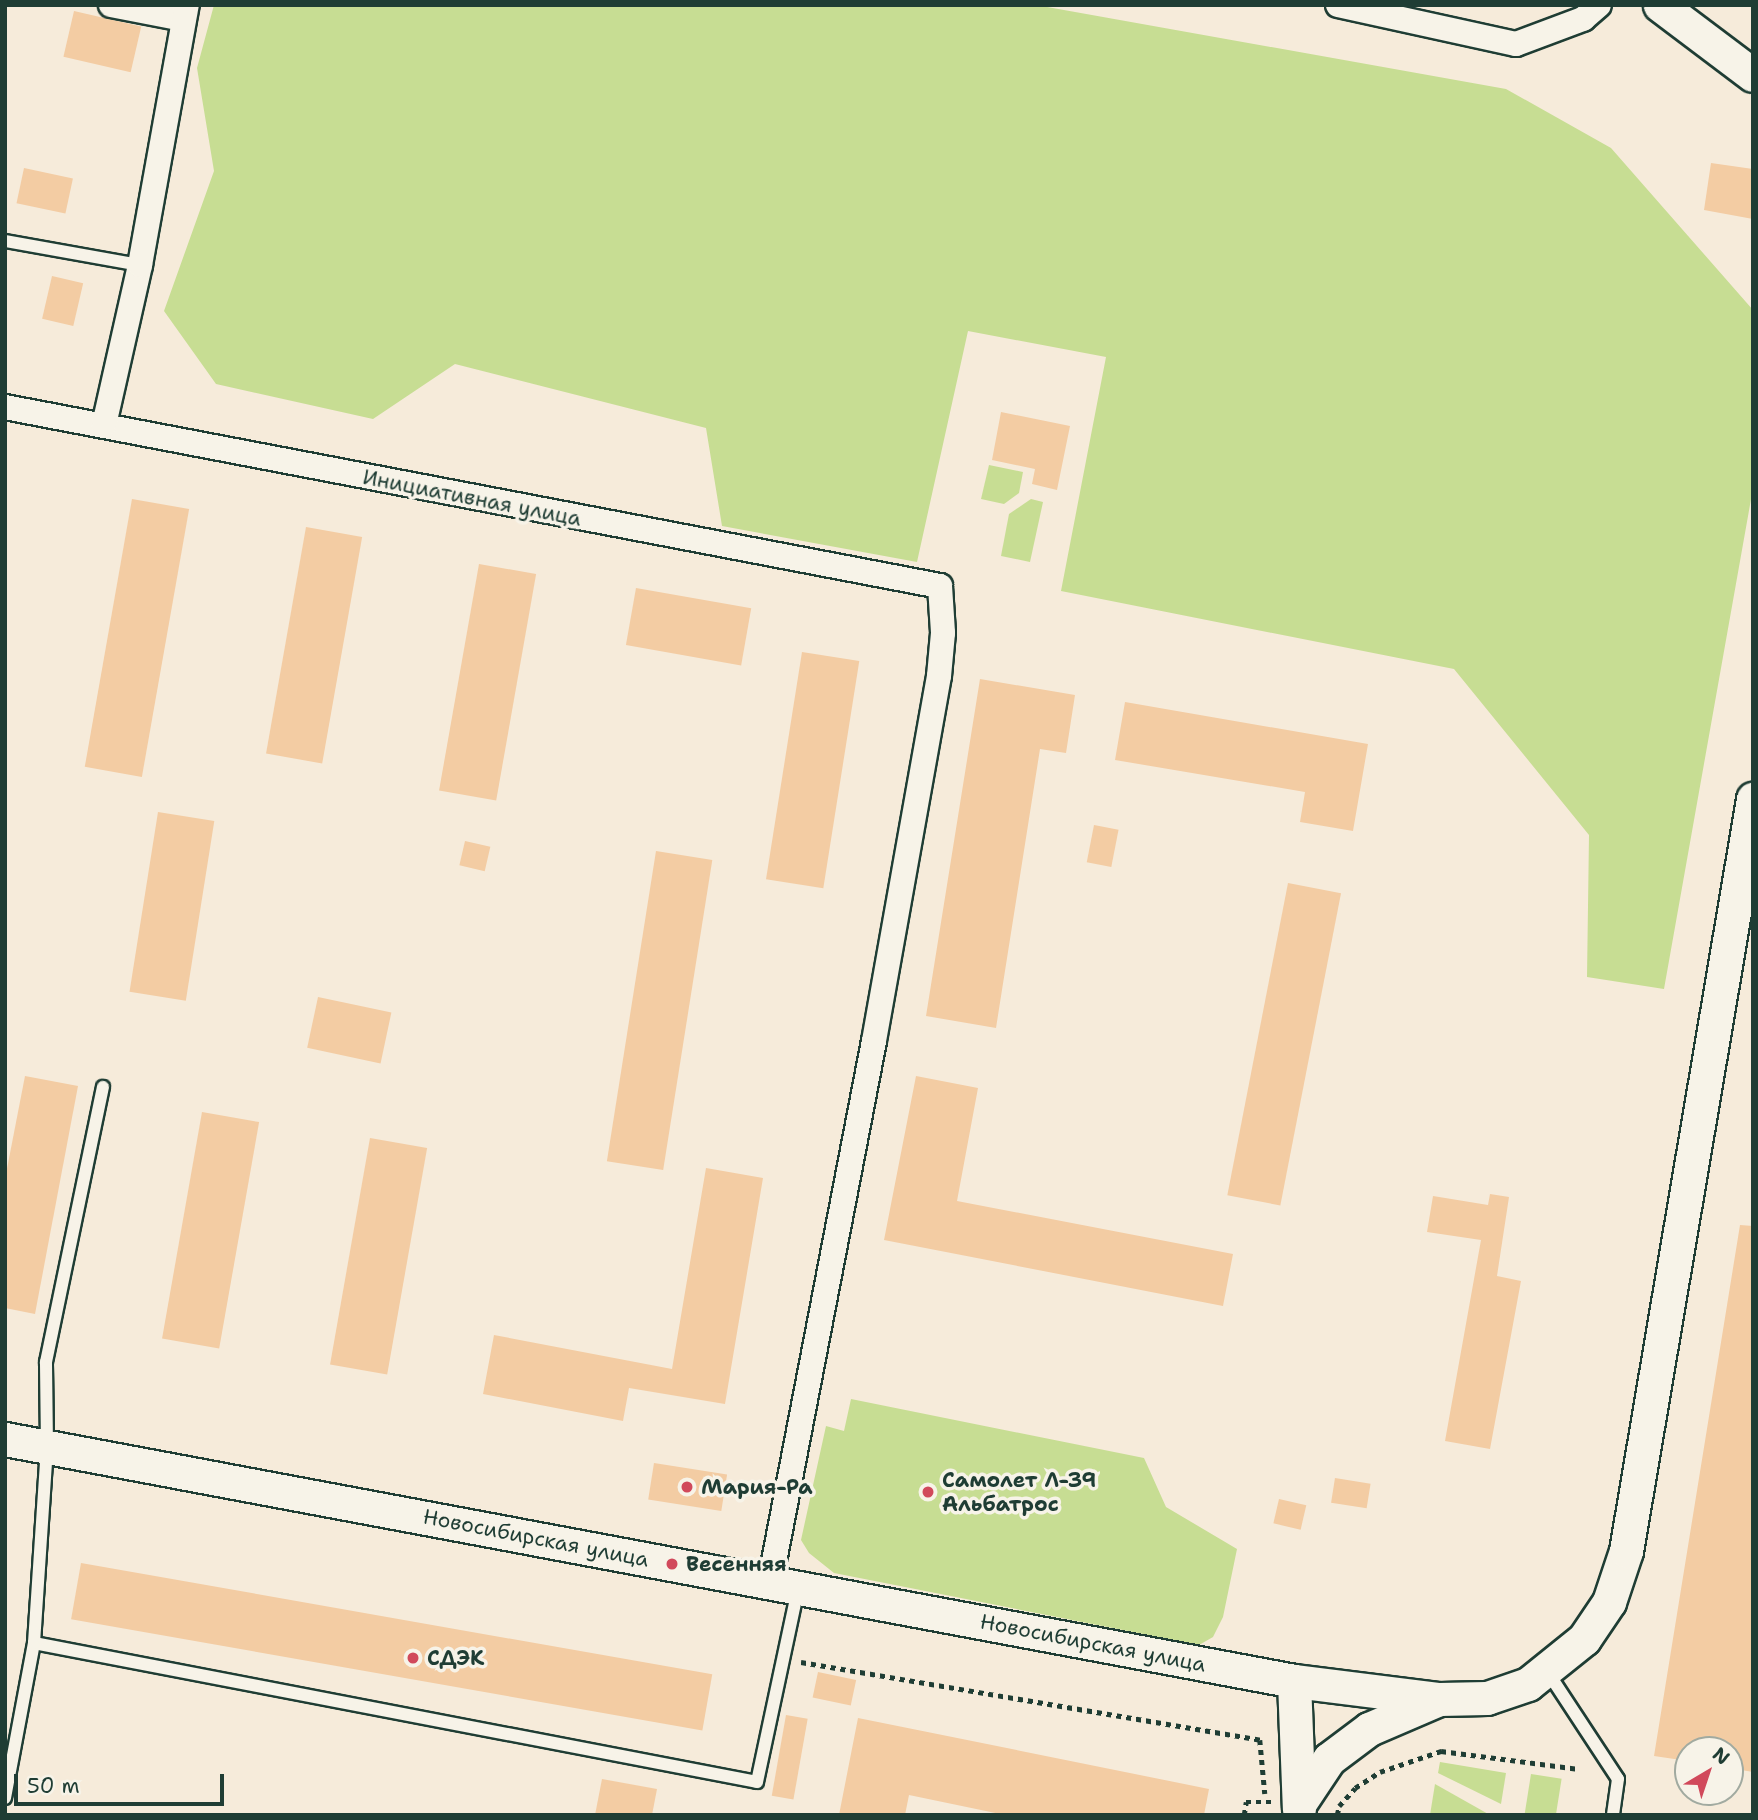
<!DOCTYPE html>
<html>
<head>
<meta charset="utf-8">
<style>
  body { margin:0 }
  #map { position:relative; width:1758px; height:1820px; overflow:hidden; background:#f6ebda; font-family:"Shantell Sans",sans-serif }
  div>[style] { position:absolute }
  .green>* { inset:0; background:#c7dd93; transform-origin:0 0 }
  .building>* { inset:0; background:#f3cca3; transform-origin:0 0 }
  .path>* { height:4.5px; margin-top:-2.25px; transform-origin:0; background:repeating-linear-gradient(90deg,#1f3d34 0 5px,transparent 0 10px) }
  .roads { filter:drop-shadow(2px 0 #1f3d34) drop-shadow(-2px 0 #1f3d34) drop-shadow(0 2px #1f3d34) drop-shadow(0 -2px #1f3d34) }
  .lane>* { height:12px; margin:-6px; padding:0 6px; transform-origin:6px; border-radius:6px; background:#f7f3e8 }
  .street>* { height:24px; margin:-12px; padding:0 12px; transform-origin:12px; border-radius:12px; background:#f7f3e8 }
  .secondary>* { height:33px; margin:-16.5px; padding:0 16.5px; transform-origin:16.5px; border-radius:16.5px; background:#f7f3e8 }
  .dots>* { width:19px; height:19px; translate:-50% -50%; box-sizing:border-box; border:4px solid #f7f3e8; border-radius:50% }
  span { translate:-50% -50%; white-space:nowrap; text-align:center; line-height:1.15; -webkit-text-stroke:7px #f7f3e8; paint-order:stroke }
  .street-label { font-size:21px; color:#1f3d34 }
  .poi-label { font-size:21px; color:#1f3d34; font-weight:700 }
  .left { translate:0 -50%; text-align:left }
  .frame { position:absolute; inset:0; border:7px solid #1f3d34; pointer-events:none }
  .north { position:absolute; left:1674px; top:1736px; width:70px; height:70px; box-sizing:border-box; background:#f7f3e8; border:2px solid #a1aaa0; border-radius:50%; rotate:39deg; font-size:19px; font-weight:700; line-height:28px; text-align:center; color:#1f3d34 }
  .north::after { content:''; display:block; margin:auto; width:24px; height:32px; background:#d1495b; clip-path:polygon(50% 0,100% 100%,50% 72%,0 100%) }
  .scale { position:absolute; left:14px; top:1774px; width:210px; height:32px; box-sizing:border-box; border:4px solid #1f3d34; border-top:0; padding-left:9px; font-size:21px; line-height:24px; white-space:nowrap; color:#1f3d34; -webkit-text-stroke:5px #f7f3e8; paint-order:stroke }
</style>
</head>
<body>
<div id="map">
  <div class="green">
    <i style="clip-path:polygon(214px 5px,1036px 5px,1506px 89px,1611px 148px,1753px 310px,1753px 488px,1664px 989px,1587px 977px,1589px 835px,1454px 669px,1061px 591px,1106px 357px,968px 331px,917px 562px,722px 526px,706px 428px,455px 364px,373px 419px,216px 384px,164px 311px,214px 171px,197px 68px)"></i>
    <i style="clip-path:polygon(989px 465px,1023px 472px,1019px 493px,1004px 504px,981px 499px)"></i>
    <i style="clip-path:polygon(1031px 499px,1043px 502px,1030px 562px,1001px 556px,1009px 514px)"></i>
    <i style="clip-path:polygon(851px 1399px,1144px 1458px,1166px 1507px,1237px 1549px,1223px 1617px,1213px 1637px,1199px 1645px,834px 1573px,809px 1553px,801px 1540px,826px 1426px,844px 1431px)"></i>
    <i style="clip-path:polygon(1440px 1762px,1506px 1773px,1501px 1804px,1438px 1773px)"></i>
    <i style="left:1531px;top:1774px;width:31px;height:41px;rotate:9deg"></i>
    <i style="clip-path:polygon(1435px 1784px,1490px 1815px,1430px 1815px)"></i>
  </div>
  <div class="building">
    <i style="left:74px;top:11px;width:69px;height:47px;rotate:13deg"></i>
    <i style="clip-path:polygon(1711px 163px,1753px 169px,1753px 219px,1704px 210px)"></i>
    <i style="left:24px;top:168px;width:50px;height:36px;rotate:12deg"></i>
    <i style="left:52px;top:276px;width:32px;height:44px;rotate:13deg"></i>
    <i style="clip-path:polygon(1001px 412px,1070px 426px,1057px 490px,1032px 484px,1035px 469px,992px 460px)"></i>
    <i style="left:132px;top:499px;width:58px;height:272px;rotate:10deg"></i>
    <i style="left:306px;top:527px;width:57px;height:230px;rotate:10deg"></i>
    <i style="left:479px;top:564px;width:58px;height:230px;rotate:10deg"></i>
    <i style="left:636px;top:588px;width:117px;height:58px;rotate:10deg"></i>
    <i style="left:802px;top:652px;width:58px;height:230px;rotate:9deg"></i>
    <i style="clip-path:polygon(980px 679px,1075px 695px,1066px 753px,1040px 749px,996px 1028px,926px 1016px)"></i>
    <i style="clip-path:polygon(1125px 702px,1368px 744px,1353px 831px,1300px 822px,1305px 792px,1115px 760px)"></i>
    <i style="left:158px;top:812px;width:57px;height:182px;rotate:9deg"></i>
    <i style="left:1094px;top:825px;width:25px;height:38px;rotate:11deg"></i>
    <i style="left:465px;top:841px;width:26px;height:25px;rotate:13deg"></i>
    <i style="left:656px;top:851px;width:57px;height:314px;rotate:9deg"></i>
    <i style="left:1288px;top:883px;width:54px;height:318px;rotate:11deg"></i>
    <i style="left:318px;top:997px;width:75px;height:52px;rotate:12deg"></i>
    <i style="clip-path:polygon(25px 1076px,78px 1086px,35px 1314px,5px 1308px,5px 1179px)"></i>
    <i style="clip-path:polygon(916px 1076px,978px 1088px,957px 1201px,1233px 1254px,1223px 1306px,884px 1240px)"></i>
    <i style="left:202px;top:1112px;width:58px;height:230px;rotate:10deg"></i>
    <i style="left:370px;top:1138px;width:58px;height:230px;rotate:10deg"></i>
    <i style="clip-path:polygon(706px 1168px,763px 1178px,725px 1404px,629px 1388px,623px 1421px,483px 1394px,494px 1335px,672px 1369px)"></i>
    <i style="clip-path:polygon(1490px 1194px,1509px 1197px,1497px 1276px,1521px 1281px,1490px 1449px,1445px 1441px,1481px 1240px,1427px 1232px,1433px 1196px,1488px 1205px)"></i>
    <i style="clip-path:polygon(1740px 1225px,1753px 1226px,1753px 1772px,1730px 1768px,1730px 1750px,1688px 1750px,1688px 1761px,1654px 1756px)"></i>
    <i style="left:654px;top:1463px;width:74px;height:37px;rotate:9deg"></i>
    <i style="left:1335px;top:1478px;width:36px;height:25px;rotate:9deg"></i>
    <i style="left:1279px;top:1499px;width:28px;height:25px;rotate:13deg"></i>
    <i style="left:81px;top:1563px;width:641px;height:57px;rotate:10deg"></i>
    <i style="left:818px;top:1672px;width:39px;height:26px;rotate:12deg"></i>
    <i style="left:786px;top:1715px;width:22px;height:82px;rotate:10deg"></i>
    <i style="clip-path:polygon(858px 1718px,1209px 1789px,1204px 1815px,1005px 1815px,909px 1795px,905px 1815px,839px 1815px)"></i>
    <i style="clip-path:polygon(602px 1779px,657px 1789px,652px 1815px,595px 1815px)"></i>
  </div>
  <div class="path">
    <i style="left:801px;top:1662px;width:466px;rotate:9.6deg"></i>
    <i style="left:1260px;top:1740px;width:54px;rotate:84.7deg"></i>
    <i style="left:1244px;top:1815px;width:13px;rotate:-81deg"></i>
    <i style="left:1246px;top:1802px;width:25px"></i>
    <i style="left:1337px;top:1815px;width:9px;rotate:-77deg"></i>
    <i style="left:1339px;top:1806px;width:24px;rotate:-48deg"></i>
    <i style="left:1355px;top:1788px;width:30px;rotate:-33deg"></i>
    <i style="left:1380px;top:1772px;width:65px;rotate:-19deg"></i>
    <i style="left:1441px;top:1751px;width:139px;rotate:7.4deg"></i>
  </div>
  <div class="roads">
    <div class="lane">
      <i style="left:5px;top:241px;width:137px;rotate:10.1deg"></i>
      <i style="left:34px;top:1643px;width:736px;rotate:10.88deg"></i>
      <i style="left:757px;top:1782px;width:197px;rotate:-78deg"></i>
      <i style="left:1547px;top:1671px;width:129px;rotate:56.7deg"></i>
      <i style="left:1618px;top:1779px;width:36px;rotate:98deg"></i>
      <i style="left:5px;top:1798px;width:158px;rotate:-79.4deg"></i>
      <i style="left:34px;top:1643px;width:197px;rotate:-86.2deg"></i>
      <i style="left:47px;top:1446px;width:84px;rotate:-90.7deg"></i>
      <i style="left:46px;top:1362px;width:281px;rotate:-78.3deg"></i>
    </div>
    <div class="street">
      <i style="left:111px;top:5px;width:73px;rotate:11deg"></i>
      <i style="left:1338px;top:5px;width:182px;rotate:12.4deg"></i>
      <i style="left:1516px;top:44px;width:72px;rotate:-20.5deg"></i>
      <i style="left:1583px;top:19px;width:21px;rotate:-41deg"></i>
      <i style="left:5px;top:407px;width:952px;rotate:10.84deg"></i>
      <i style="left:940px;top:586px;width:47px;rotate:86.3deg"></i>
      <i style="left:943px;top:633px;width:43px;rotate:95.3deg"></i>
      <i style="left:939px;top:676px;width:371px;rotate:100.1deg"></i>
      <i style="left:874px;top:1041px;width:551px;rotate:100.88deg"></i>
      <i style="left:104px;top:425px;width:164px;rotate:-77.3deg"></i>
      <i style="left:140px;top:265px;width:264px;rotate:-79.8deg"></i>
    </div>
    <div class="secondary">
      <i style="left:1660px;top:5px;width:116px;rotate:37deg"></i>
      <i style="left:5px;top:1439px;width:1312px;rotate:10.63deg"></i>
      <i style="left:1294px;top:1681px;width:146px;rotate:7.1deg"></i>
      <i style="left:1294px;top:1681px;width:128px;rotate:87.8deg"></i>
      <i style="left:1299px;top:1804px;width:54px;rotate:-56.3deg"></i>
      <i style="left:1329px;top:1759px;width:50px;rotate:-36.9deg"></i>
      <i style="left:1369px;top:1729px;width:76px;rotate:-23.2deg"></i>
      <i style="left:1439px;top:1699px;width:48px;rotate:-1.2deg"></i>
      <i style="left:1487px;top:1698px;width:43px;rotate:-18.9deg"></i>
      <i style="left:1528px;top:1684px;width:72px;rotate:-38.8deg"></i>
      <i style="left:1584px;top:1639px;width:45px;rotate:-56deg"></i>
      <i style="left:1609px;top:1602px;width:54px;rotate:-71.6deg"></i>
      <i style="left:1626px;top:1551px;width:763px;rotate:-80.41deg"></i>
    </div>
  </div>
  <div class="dots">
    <i style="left:687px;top:1487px;background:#d1495b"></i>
    <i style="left:928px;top:1492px;background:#d1495b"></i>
    <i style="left:672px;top:1564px;background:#d1495b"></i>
    <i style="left:413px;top:1658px;background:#d1495b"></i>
  </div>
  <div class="street-label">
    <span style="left:472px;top:498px;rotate:11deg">Инициативная улица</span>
    <span style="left:536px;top:1538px;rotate:11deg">Новосибирская улица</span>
    <span style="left:1093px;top:1643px;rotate:11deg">Новосибирская улица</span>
  </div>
  <div class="poi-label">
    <span class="left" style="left:942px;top:1492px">Самолет Л-39<br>Альбатрос</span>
    <span class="left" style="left:701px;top:1487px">Мария-Ра</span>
    <span class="left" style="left:686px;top:1564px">Весенняя</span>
    <span class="left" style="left:427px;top:1658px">СДЭК</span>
  </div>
  <div class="frame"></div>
  <div class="north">N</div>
  <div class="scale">50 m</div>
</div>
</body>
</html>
